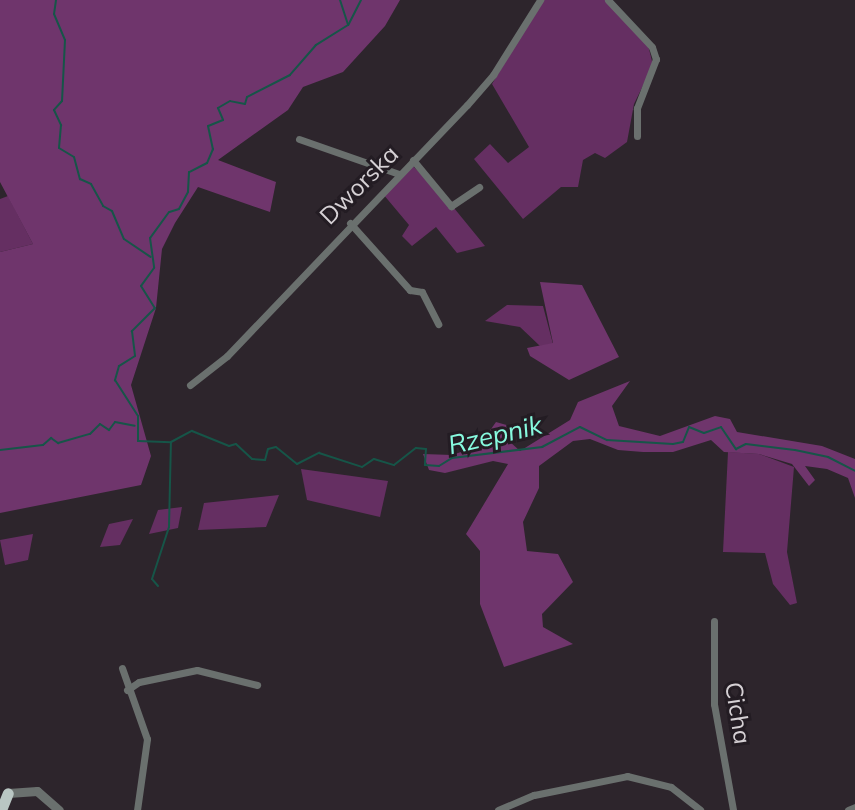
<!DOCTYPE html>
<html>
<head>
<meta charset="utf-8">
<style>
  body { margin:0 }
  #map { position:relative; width:855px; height:810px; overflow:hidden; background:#2d252c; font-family:Mulish,sans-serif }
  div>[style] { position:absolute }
  .green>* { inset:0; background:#652f62 }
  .forest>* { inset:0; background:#6f356c }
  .stream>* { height:2px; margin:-1px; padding:0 1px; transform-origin:1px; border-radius:1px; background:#165548 }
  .minor>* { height:7px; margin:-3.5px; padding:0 3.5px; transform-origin:3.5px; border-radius:3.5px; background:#6a706e }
  .tertiary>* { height:9px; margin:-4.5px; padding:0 4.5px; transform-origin:4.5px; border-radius:4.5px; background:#6a706e }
  .trunk>* { height:11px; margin:-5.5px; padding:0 5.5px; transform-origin:5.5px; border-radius:5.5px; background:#b9c6c3 }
  span { translate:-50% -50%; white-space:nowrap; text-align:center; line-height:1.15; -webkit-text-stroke:6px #231c23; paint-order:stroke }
  .street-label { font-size:24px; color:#d5d0d4 }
  .water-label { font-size:26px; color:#87fadf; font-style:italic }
</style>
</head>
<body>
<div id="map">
  <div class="green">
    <i style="clip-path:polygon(543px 0,606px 0,648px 45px,653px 65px,634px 104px,627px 142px,605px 158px,595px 153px,583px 160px,578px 187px,561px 187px,523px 219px,474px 159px,490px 144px,508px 163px,529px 147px,492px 84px)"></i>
    <i style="clip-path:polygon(411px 164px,454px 208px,485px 246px,457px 253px,436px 227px,412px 246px,402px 236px,409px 225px,383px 194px)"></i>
    <i style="clip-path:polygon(8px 196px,33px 244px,0 252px,0 199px)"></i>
    <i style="clip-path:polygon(507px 305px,543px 306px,553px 344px,540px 346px,520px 327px,485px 321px)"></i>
    <i style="clip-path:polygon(728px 452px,759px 454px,794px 467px,787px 552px,797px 603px,790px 605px,773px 584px,765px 553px,723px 552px)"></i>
    <i style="clip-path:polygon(301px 469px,388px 481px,380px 517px,307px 500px)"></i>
    <i style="clip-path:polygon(279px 495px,266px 527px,198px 530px,204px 503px)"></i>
    <i style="clip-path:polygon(182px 507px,178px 528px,149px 534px,158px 510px)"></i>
    <i style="clip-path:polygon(133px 519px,120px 545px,100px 547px,109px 524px)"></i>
    <i style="clip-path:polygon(33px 534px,28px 560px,5px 565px,0 540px)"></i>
  </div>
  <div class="forest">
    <i style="clip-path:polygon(0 0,400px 0,385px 26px,343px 72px,303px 87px,288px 110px,218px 160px,276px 182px,270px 212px,198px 187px,175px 223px,162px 249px,156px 308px,131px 385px,151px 456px,141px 485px,0 513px,0 252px,33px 244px,0 182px)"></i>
    <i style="clip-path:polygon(540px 282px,582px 285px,619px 357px,569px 380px,530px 356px,527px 348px,553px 343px)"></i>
    <i style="clip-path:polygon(630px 381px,612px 406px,619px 426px,660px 436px,715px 416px,730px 419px,737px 432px,822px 446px,855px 459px,855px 498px,848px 478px,827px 469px,805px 466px,815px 480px,809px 486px,792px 464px,759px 454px,724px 452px,711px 440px,673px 452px,643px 452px,618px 450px,590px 439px,573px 441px,539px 466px,539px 488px,523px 522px,527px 551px,558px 554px,573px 582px,542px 614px,543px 627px,573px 644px,504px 667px,480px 604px,480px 551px,466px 534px,508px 464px,493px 461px,445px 473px,429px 470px,423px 454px,452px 455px,479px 446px,496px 422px,510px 426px,509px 441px,520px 451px,570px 420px,578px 402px)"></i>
  </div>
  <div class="stream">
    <i style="left:56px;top:0;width:14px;rotate:98deg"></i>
    <i style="left:54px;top:14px;width:28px;rotate:67deg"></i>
    <i style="left:65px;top:40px;width:61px;rotate:92.8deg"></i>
    <i style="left:62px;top:101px;width:12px;rotate:132deg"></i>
    <i style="left:54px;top:110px;width:17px;rotate:65deg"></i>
    <i style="left:61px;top:125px;width:23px;rotate:95deg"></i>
    <i style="left:59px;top:148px;width:17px;rotate:31deg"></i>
    <i style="left:74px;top:157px;width:23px;rotate:75deg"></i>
    <i style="left:80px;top:179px;width:12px;rotate:24deg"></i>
    <i style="left:91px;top:184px;width:25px;rotate:61deg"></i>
    <i style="left:103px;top:206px;width:10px;rotate:29deg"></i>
    <i style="left:112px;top:211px;width:30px;rotate:67deg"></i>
    <i style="left:124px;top:239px;width:32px;rotate:34deg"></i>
    <i style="left:340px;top:0;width:26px;rotate:72deg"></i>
    <i style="left:361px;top:0;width:28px;rotate:117deg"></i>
    <i style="left:348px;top:25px;width:38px;rotate:148deg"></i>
    <i style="left:316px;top:45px;width:40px;rotate:131deg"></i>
    <i style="left:290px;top:75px;width:48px;rotate:152.9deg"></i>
    <i style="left:247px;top:97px;width:7px;rotate:106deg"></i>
    <i style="left:245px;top:104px;width:15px;rotate:-169deg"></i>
    <i style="left:230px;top:101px;width:14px;rotate:150deg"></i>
    <i style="left:218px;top:108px;width:13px;rotate:67deg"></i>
    <i style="left:223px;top:120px;width:16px;rotate:158deg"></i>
    <i style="left:208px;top:126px;width:24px;rotate:78deg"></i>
    <i style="left:213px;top:149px;width:15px;rotate:113deg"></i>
    <i style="left:207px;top:163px;width:20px;rotate:153deg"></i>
    <i style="left:189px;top:172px;width:20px;rotate:93deg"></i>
    <i style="left:188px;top:192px;width:19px;rotate:118deg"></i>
    <i style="left:179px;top:209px;width:10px;rotate:163deg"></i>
    <i style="left:169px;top:212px;width:32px;rotate:126deg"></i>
    <i style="left:150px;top:238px;width:30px;rotate:82deg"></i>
    <i style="left:154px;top:268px;width:22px;rotate:126deg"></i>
    <i style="left:141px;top:286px;width:26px;rotate:58deg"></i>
    <i style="left:155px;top:308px;width:33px;rotate:135deg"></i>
    <i style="left:132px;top:331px;width:25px;rotate:83deg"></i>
    <i style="left:135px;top:356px;width:19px;rotate:148deg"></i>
    <i style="left:119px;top:366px;width:15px;rotate:106deg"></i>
    <i style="left:115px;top:380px;width:43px;rotate:57.4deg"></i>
    <i style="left:138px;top:416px;width:25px;rotate:90deg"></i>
    <i style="left:138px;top:441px;width:33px;rotate:2deg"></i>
    <i style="left:171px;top:442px;width:24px;rotate:-28deg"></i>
    <i style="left:192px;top:431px;width:40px;rotate:22deg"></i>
    <i style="left:229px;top:446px;width:7px;rotate:-16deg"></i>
    <i style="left:236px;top:444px;width:22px;rotate:43deg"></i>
    <i style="left:252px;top:459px;width:13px;rotate:4deg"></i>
    <i style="left:265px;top:460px;width:11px;rotate:-75deg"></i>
    <i style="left:268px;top:449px;width:8px;rotate:-14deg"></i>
    <i style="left:276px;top:447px;width:27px;rotate:39deg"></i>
    <i style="left:297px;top:464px;width:25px;rotate:-27deg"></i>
    <i style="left:319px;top:453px;width:45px;rotate:18deg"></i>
    <i style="left:362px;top:467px;width:14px;rotate:-34deg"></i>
    <i style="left:374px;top:459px;width:21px;rotate:17deg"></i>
    <i style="left:394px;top:465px;width:28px;rotate:-38deg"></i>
    <i style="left:416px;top:448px;width:10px;rotate:6deg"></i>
    <i style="left:426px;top:449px;width:16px;rotate:94deg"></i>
    <i style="left:425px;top:465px;width:14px;rotate:4deg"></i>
    <i style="left:439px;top:466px;width:15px;rotate:-32deg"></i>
    <i style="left:452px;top:458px;width:91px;rotate:-7deg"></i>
    <i style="left:542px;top:447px;width:43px;rotate:-27.8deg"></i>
    <i style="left:580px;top:427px;width:30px;rotate:26deg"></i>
    <i style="left:607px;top:440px;width:66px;rotate:3.5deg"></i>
    <i style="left:673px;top:444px;width:10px;rotate:-11deg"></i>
    <i style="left:683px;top:442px;width:16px;rotate:-68deg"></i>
    <i style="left:689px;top:427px;width:16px;rotate:22deg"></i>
    <i style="left:704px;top:433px;width:18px;rotate:-19deg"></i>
    <i style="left:721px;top:427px;width:27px;rotate:56deg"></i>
    <i style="left:736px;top:449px;width:11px;rotate:-27deg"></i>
    <i style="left:746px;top:444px;width:49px;rotate:7deg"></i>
    <i style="left:795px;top:450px;width:34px;rotate:12deg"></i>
    <i style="left:828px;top:457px;width:30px;rotate:27deg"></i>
    <i style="left:0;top:450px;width:43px;rotate:-6.6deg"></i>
    <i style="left:43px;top:445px;width:11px;rotate:-41deg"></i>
    <i style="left:51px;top:438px;width:9px;rotate:36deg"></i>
    <i style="left:58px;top:443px;width:33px;rotate:-16deg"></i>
    <i style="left:90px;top:434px;width:14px;rotate:-45deg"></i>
    <i style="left:100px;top:424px;width:11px;rotate:34deg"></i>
    <i style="left:109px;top:430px;width:10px;rotate:-53deg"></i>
    <i style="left:115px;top:422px;width:20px;rotate:11deg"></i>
    <i style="left:158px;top:586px;width:9px;rotate:-131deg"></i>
    <i style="left:152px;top:579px;width:55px;rotate:-71.9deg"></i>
    <i style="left:169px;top:527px;width:85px;rotate:-88.7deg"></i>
  </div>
  <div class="minor">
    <i style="left:608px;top:0;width:64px;rotate:46.9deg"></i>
    <i style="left:652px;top:47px;width:13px;rotate:72deg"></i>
    <i style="left:656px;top:59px;width:53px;rotate:111.2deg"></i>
    <i style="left:637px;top:108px;width:28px;rotate:90deg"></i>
    <i style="left:299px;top:139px;width:106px;rotate:19.3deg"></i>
    <i style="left:413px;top:160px;width:60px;rotate:50.4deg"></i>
    <i style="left:451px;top:206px;width:34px;rotate:-34deg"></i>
    <i style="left:350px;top:223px;width:90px;rotate:48.2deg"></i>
    <i style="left:410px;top:290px;width:12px;rotate:9deg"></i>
    <i style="left:422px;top:292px;width:36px;rotate:63deg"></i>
    <i style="left:190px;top:385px;width:47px;rotate:-38.1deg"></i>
    <i style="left:227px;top:356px;width:347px;rotate:-46.3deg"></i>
    <i style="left:467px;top:105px;width:40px;rotate:-49deg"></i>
    <i style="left:493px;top:75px;width:89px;rotate:-57.9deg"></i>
    <i style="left:714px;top:621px;width:83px;rotate:90deg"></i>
    <i style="left:714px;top:704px;width:108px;rotate:79.8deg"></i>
    <i style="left:122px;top:668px;width:75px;rotate:70.6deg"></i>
    <i style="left:147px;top:739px;width:72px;rotate:98deg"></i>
    <i style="left:127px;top:690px;width:14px;rotate:-34deg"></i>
    <i style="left:139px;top:682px;width:59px;rotate:-11.7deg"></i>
    <i style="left:197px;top:670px;width:62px;rotate:14deg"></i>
    <i style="left:498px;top:810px;width:39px;rotate:-23deg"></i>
    <i style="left:534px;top:795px;width:95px;rotate:-11.5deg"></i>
    <i style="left:627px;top:776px;width:45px;rotate:14deg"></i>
    <i style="left:671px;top:787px;width:37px;rotate:38deg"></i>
    <i style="left:848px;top:810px;width:8px;rotate:-23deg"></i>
  </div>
  <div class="tertiary">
    <i style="left:8px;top:793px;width:29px;rotate:-4deg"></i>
    <i style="left:37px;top:791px;width:29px;rotate:41deg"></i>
  </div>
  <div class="trunk">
    <i style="left:1px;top:810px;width:18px;rotate:-68deg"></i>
  </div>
  <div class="street-label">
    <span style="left:359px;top:185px;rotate:-45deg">Dworska</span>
    <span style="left:738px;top:713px;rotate:81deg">Cicha</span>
  </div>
  <div class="water-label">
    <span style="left:495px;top:435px;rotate:-13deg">Rzepnik</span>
  </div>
</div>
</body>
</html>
